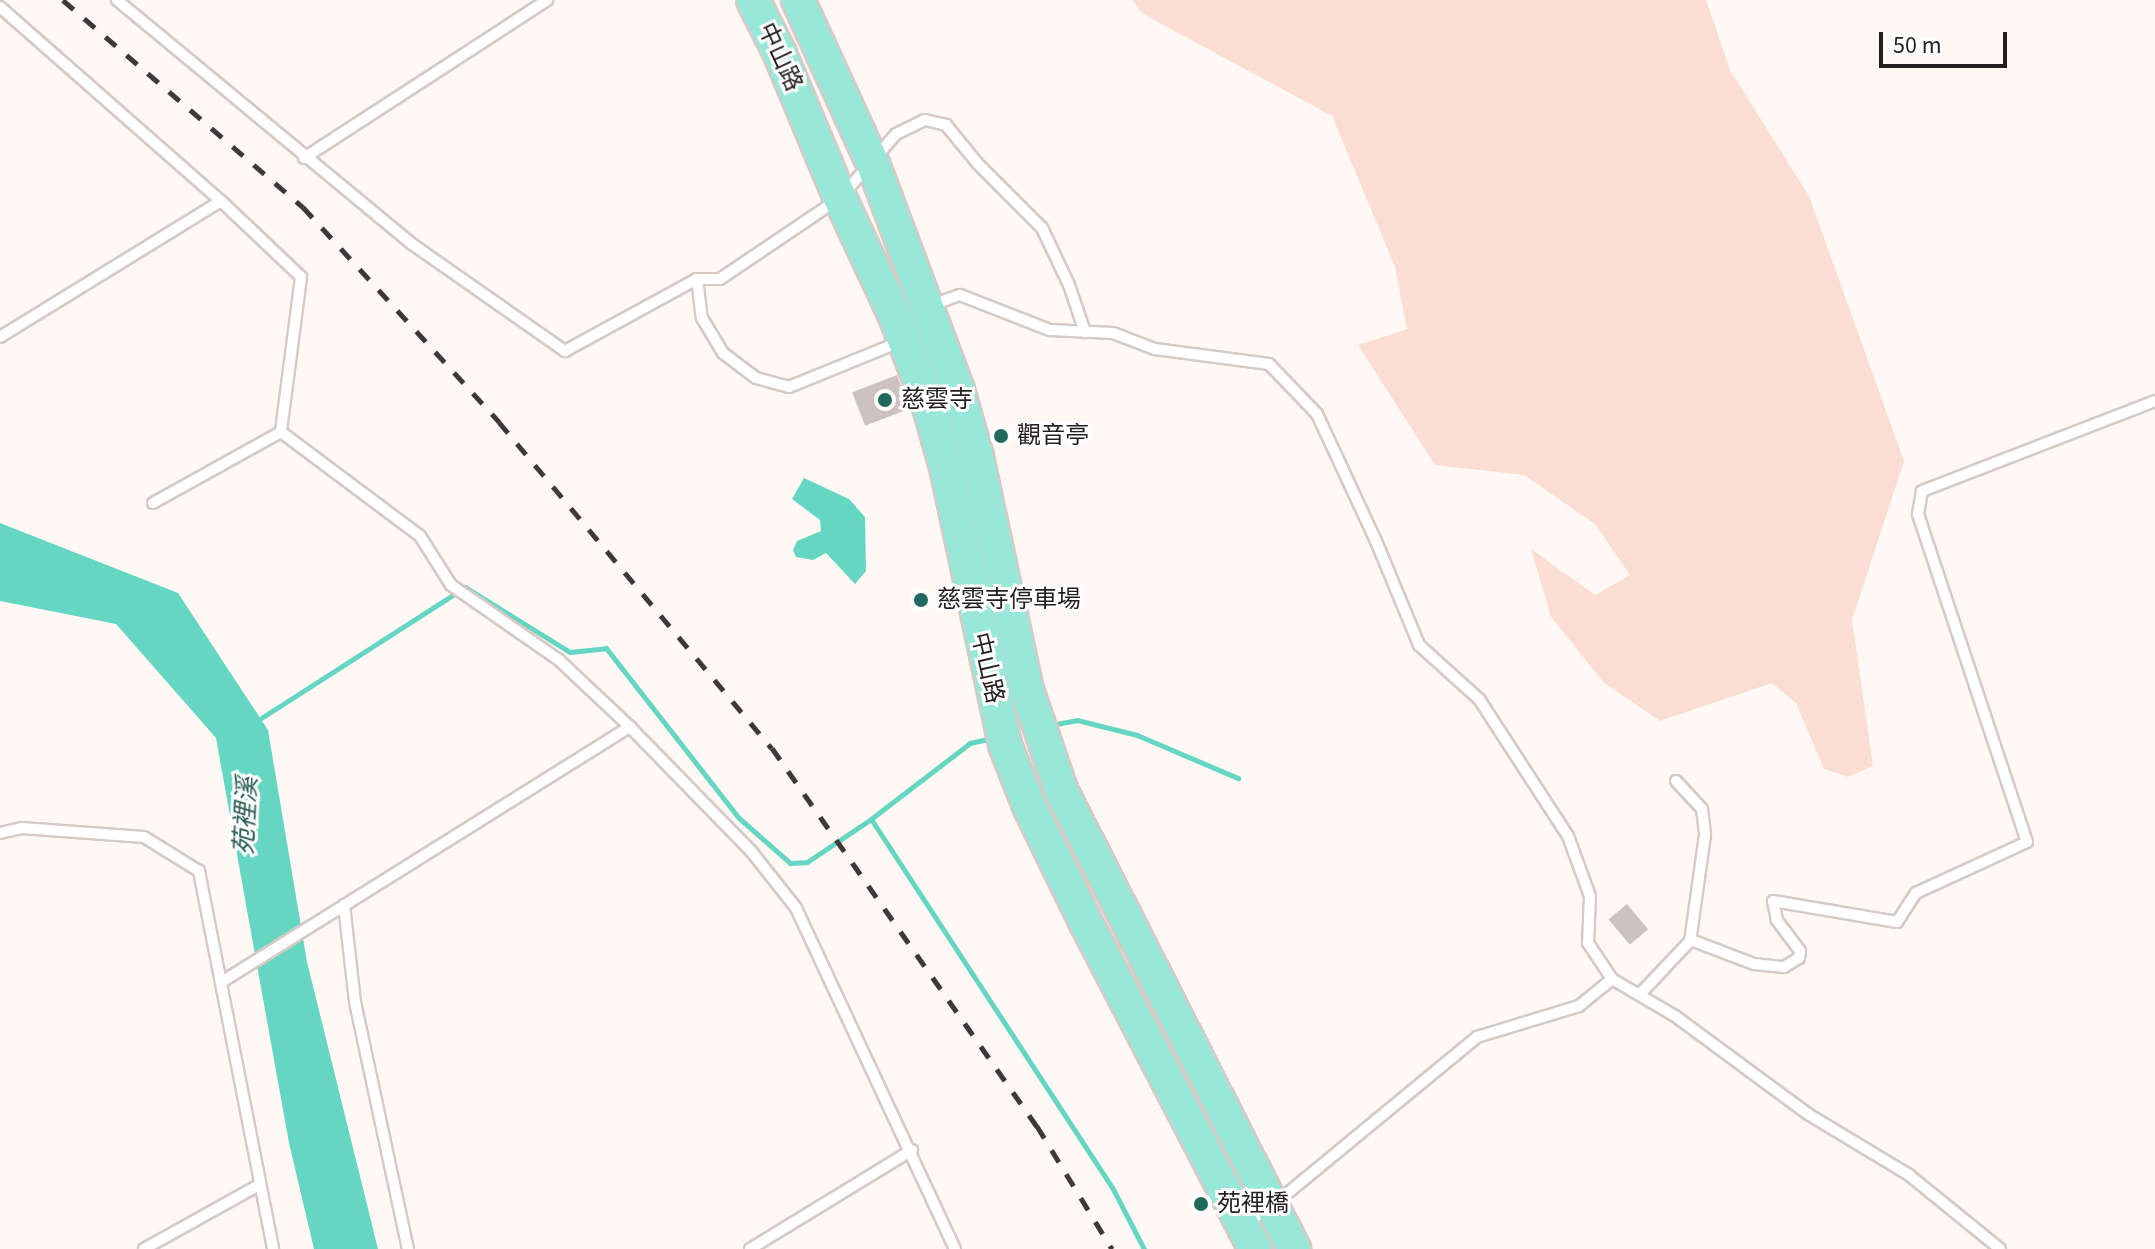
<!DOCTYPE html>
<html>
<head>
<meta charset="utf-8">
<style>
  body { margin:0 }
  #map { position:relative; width:2155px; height:1249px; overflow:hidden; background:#fff8f5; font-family:"Source Sans 3","Noto Sans TC",sans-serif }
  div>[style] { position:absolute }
  .green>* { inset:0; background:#fbded3 }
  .water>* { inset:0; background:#65d6c2 }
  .stream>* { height:5px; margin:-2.5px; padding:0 2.5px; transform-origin:2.5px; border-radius:2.5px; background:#65d6c2 }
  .building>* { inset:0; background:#cdc2bd; transform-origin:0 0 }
  .roads { filter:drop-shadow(2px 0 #d5cac6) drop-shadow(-2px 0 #d5cac6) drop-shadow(0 2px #d5cac6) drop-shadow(0 -2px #d5cac6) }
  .lane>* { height:10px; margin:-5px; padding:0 5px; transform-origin:5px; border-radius:5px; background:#fff }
  .primary>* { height:32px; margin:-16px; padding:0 16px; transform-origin:16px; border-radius:16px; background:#98e8da }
  .rail>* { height:5px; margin-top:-2.5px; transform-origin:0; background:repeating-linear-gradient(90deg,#3e3938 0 14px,transparent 0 28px) }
  .dots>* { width:22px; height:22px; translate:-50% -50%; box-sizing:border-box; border:4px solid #fff; border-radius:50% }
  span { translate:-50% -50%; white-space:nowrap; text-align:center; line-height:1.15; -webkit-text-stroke:6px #fff; paint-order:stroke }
  .street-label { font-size:24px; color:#231f1e }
  .poi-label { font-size:24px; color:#231f1e }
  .left { translate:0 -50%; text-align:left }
  .water-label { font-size:26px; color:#2a5b52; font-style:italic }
  .scale { position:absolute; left:1879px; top:32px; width:128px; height:36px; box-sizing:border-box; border:4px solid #231f1e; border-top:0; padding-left:10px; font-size:24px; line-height:28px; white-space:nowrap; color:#231f1e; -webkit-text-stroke:6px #fff; paint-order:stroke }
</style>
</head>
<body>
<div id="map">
  <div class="green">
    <i style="clip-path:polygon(1132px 0,1706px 0,1730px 70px,1809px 196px,1904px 461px,1852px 620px,1873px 766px,1848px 777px,1824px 769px,1796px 703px,1772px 683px,1660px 721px,1604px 683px,1551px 617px,1531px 549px,1595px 595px,1630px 575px,1595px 524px,1524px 475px,1435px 465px,1358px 345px,1407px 329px,1395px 267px,1332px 116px,1143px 14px)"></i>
  </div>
  <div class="water">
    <i style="clip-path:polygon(804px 478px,849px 499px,865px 517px,866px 571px,855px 584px,826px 553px,813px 560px,796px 557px,793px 550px,797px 541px,821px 531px,820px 520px,792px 499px)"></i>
    <i style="clip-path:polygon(0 523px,178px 593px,268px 730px,307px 962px,378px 1249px,314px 1249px,289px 1143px,216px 738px,116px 624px,0 601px)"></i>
  </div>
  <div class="stream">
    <i style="left:255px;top:722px;width:250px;rotate:-32.7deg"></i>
    <i style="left:465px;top:587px;width:123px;rotate:31.8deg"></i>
    <i style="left:570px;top:652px;width:36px;rotate:-6deg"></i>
    <i style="left:606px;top:648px;width:216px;rotate:52deg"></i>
    <i style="left:739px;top:818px;width:68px;rotate:41.4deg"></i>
    <i style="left:790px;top:863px;width:17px;rotate:-3deg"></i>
    <i style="left:807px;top:862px;width:77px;rotate:-33.9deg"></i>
    <i style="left:1050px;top:725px;width:27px;rotate:-10deg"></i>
    <i style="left:1077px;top:720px;width:62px;rotate:14deg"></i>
    <i style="left:1137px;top:735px;width:110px;rotate:23.1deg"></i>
    <i style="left:993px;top:738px;width:24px;rotate:168deg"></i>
    <i style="left:970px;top:743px;width:125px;rotate:142.5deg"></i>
    <i style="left:871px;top:819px;width:442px;rotate:56.8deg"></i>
    <i style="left:1113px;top:1189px;width:68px;rotate:62.7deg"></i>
  </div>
  <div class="building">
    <i style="left:897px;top:375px;width:36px;height:48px;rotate:69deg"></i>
    <i style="left:1627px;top:904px;width:33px;height:24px;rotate:50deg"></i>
  </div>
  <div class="roads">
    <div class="lane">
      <i style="left:117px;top:0;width:383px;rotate:39.6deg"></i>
      <i style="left:412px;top:244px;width:187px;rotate:35deg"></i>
      <i style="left:565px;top:351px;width:150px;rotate:-28.6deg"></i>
      <i style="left:697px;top:279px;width:23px"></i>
      <i style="left:720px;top:279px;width:145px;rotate:-34deg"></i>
      <i style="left:840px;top:198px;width:85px;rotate:-48.8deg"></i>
      <i style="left:896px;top:134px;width:32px;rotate:-26deg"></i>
      <i style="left:925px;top:120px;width:22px;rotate:13deg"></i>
      <i style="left:946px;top:125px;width:50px;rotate:50.6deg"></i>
      <i style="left:978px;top:164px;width:91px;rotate:45deg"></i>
      <i style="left:1042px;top:228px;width:63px;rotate:64.7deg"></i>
      <i style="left:1069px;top:285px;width:50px;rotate:71.2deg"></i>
      <i style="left:0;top:7px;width:294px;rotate:41.3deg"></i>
      <i style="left:221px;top:201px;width:110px;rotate:43.5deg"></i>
      <i style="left:301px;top:277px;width:156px;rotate:97.4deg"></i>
      <i style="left:281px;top:432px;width:174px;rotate:36.8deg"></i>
      <i style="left:420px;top:536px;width:58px;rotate:57.7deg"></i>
      <i style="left:451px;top:585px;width:131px;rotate:34.8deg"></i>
      <i style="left:559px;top:660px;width:98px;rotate:43.3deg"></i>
      <i style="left:630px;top:727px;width:173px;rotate:45.7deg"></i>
      <i style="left:751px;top:851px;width:73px;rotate:51.7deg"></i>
      <i style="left:796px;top:908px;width:376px;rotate:65deg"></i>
      <i style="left:304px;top:158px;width:290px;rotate:-33deg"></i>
      <i style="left:697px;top:279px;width:39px;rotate:83deg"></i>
      <i style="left:702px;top:318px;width:41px;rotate:59deg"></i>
      <i style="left:723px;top:353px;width:41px;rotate:37.1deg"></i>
      <i style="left:756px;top:378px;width:34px;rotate:15deg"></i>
      <i style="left:789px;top:387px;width:119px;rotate:-22.2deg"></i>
      <i style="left:932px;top:305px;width:30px;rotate:-20deg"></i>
      <i style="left:960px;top:295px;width:97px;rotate:21.3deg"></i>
      <i style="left:1050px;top:330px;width:63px;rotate:2.7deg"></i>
      <i style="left:1113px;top:333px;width:45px;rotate:20.9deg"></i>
      <i style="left:1155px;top:349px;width:115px;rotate:7.5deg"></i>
      <i style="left:1269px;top:364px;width:69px;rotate:46.2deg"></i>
      <i style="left:1317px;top:414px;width:140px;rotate:65.1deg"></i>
      <i style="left:1376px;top:541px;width:113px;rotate:67.5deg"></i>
      <i style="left:1419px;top:645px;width:81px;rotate:42deg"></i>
      <i style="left:1479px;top:699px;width:163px;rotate:57deg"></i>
      <i style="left:1568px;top:836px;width:64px;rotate:69.9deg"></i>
      <i style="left:1590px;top:896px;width:47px;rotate:92.4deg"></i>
      <i style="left:1588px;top:943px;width:43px;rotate:56.3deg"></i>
      <i style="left:1612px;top:979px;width:73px;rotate:30.4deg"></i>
      <i style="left:1675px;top:1016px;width:165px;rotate:36.4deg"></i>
      <i style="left:1808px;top:1114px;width:118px;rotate:31.1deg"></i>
      <i style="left:1909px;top:1175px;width:117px;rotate:39.1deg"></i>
      <i style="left:0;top:337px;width:259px;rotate:-31.6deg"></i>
      <i style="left:153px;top:503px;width:146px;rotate:-29deg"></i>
      <i style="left:1676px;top:781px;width:38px;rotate:47deg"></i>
      <i style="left:1702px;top:809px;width:26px;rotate:83deg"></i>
      <i style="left:1705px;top:835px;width:108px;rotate:98deg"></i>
      <i style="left:0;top:833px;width:23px;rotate:-13deg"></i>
      <i style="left:22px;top:828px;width:122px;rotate:4.2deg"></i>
      <i style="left:144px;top:837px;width:65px;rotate:31.7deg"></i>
      <i style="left:199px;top:871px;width:385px;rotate:78.9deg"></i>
      <i style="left:344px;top:905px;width:98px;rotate:83.5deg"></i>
      <i style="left:355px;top:1002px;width:253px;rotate:77.9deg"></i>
      <i style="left:223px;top:981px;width:480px;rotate:-32deg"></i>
      <i style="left:1641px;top:993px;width:73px;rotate:-46.7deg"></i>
      <i style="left:1691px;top:940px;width:67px;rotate:20.9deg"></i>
      <i style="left:1754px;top:964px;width:30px;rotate:6deg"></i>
      <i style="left:1784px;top:967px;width:17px;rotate:-31deg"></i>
      <i style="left:1799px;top:958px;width:7px;rotate:-82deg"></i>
      <i style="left:1800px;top:951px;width:39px;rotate:-127deg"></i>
      <i style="left:1777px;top:920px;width:19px;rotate:-102deg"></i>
      <i style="left:1773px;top:901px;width:126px;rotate:9.6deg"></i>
      <i style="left:1897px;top:922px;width:35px;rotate:-57deg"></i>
      <i style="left:1916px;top:893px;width:122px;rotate:-24.7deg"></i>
      <i style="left:2027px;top:842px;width:346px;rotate:-108.4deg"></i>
      <i style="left:1918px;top:514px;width:23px;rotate:-80deg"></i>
      <i style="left:1922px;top:491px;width:250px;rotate:-21.1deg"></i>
      <i style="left:1246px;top:1223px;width:31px;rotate:-33deg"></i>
      <i style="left:1272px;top:1206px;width:266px;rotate:-39.5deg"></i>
      <i style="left:1477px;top:1037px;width:107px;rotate:-16.9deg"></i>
      <i style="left:1579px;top:1006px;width:43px;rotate:-39.3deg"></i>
      <i style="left:144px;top:1249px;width:132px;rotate:-29.1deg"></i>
      <i style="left:750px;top:1249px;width:190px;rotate:-31.4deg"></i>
    </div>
    <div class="primary">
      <i style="left:753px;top:0;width:60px;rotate:63.4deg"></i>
      <i style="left:780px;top:54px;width:156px;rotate:67.4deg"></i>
      <i style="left:840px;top:198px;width:130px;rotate:65deg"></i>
      <i style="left:895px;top:316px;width:90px;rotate:69.1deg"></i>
      <i style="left:927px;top:400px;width:70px;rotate:74.2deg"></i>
      <i style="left:946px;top:467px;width:284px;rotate:78deg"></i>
      <i style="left:1005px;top:745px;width:68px;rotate:68.4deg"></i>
      <i style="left:1030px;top:808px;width:126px;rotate:64deg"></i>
      <i style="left:1085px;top:921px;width:369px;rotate:62.6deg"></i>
      <i style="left:798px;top:0;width:180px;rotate:65.4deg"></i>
      <i style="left:873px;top:164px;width:241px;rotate:69.4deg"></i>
      <i style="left:958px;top:390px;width:70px;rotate:74.2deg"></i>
      <i style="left:977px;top:457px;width:238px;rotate:77.9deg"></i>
      <i style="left:1027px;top:690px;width:108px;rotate:71.1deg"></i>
      <i style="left:1062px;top:792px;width:513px;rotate:63.08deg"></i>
    </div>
  </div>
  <div class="rail">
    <i style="left:63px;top:0;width:317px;rotate:40.8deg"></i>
    <i style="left:303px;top:207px;width:291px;rotate:47.6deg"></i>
    <i style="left:499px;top:422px;width:425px;rotate:50.1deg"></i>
    <i style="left:772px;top:748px;width:462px;rotate:55deg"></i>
    <i style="left:1037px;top:1126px;width:144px;rotate:58.6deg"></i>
  </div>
  <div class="dots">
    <i style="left:885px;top:400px;background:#22695d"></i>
    <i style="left:1001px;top:436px;background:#22695d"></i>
    <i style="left:921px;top:600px;background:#22695d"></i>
    <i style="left:1201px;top:1204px;background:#22695d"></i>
  </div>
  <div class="street-label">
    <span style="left:780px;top:57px;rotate:65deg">中山路</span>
    <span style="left:987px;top:668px;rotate:77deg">中山路</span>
  </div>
  <div class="poi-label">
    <span class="left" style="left:901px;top:400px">慈雲寺</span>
    <span class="left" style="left:1017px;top:436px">觀音亭</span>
    <span class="left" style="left:937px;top:600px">慈雲寺停車場</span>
    <span class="left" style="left:1217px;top:1204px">苑裡橋</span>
  </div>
  <div class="water-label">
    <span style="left:246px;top:816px;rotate:-87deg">苑裡溪</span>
  </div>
  <div class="scale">50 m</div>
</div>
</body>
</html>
